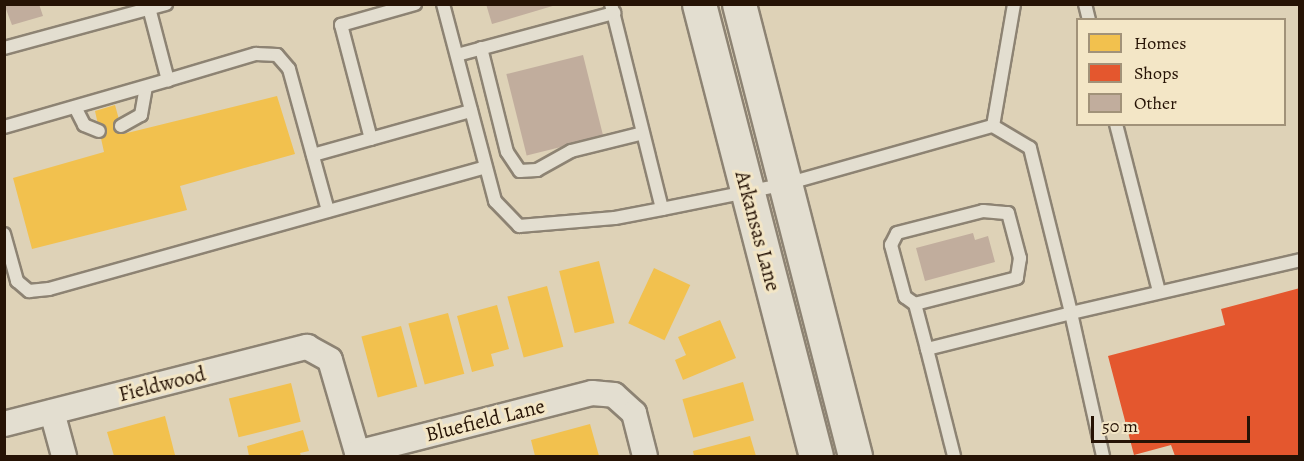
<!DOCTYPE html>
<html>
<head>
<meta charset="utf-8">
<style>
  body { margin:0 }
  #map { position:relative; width:1304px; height:461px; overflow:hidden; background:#ded2b7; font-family:Alegreya,serif }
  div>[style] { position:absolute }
  .homes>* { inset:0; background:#f2c14e; transform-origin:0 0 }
  .shops>* { inset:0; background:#e4572e }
  .building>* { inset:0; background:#c1ad9d; transform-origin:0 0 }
  .roads { filter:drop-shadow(2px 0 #8d8373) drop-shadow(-2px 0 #8d8373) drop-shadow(0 2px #8d8373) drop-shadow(0 -2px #8d8373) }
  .lane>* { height:12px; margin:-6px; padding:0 6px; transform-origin:6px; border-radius:6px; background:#e3ded0 }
  .street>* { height:24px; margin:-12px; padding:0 12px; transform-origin:12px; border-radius:12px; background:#e3ded0 }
  .secondary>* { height:33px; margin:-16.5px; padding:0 16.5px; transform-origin:16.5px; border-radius:16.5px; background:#e3ded0 }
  span { translate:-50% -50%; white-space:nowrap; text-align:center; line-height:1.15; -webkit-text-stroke:6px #f3e6c6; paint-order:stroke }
  .street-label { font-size:21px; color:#261305 }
  .frame { position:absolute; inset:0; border:6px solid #261305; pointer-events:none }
  .legend { position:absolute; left:1076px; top:18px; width:210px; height:108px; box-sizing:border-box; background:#f3e6c6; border:2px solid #a19279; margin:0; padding:8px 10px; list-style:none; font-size:18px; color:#261305 }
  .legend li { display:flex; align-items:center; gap:12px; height:30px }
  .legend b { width:30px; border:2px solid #a19279 }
  .scale { position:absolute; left:1091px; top:416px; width:159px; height:27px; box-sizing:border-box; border:3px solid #261305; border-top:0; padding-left:8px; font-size:18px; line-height:21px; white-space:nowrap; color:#261305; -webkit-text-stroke:4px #f3e6c6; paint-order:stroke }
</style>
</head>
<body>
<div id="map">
  <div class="homes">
    <i style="clip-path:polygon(277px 96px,295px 154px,180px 186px,187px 210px,32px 249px,13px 178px,104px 152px,95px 111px,115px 105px,123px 134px)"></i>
    <i style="left:599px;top:261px;width:64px;height:41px;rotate:76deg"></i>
    <i style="left:654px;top:268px;width:40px;height:61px;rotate:25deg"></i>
    <i style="left:547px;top:286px;width:63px;height:41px;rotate:75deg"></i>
    <i style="clip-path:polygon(497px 305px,509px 349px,491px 354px,494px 366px,472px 372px,457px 316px)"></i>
    <i style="left:448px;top:313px;width:63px;height:41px;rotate:75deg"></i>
    <i style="clip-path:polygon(720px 320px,736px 358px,683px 380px,675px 360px,686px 355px,678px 337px)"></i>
    <i style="left:401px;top:326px;width:63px;height:41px;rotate:75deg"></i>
    <i style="left:743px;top:382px;width:40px;height:63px;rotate:74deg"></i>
    <i style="left:291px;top:383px;width:40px;height:64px;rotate:76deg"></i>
    <i style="clip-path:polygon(165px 416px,175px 455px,114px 456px,107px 432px)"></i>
    <i style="clip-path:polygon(590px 424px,599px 456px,535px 456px,531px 440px)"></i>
    <i style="clip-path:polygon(303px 430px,309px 451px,300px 453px,301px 456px,249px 456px,247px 446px)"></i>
    <i style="clip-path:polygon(750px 436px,756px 456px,694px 456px,693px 451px)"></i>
  </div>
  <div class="shops">
    <i style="clip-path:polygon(1300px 288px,1300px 456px,1175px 456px,1171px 445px,1134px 455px,1108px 356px,1225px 325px,1221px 309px)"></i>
  </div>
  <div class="building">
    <i style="clip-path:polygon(4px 4px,39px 4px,43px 16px,12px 25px)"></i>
    <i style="clip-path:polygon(486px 4px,556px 4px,556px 5px,492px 24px)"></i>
    <i style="left:583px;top:55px;width:84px;height:79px;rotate:76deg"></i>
    <i style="clip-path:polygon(973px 233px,975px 240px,988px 236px,995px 262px,925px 281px,916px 248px)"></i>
  </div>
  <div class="roads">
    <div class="lane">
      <i style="left:148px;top:4px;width:79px;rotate:75.3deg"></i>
      <i style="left:168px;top:80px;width:92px;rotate:-16.5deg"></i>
      <i style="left:256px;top:54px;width:21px;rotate:3deg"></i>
      <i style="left:277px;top:55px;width:18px;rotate:49deg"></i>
      <i style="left:289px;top:69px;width:147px;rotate:74.6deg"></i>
      <i style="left:443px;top:4px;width:204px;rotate:75.2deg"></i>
      <i style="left:495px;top:201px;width:35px;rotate:46deg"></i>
      <i style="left:519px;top:226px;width:96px;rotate:-4.8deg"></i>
      <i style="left:615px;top:218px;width:48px;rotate:-10.8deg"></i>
      <i style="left:611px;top:4px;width:211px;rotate:76deg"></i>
      <i style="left:662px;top:209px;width:126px;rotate:-11.4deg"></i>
      <i style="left:786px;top:184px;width:215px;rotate:-15.7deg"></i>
      <i style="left:993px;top:126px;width:43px;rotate:30.7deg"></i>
      <i style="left:1030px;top:148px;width:170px;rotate:76deg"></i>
      <i style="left:1071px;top:313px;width:235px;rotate:-13deg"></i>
      <i style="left:1085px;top:4px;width:16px;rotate:76deg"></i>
      <i style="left:4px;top:48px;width:168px;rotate:-15.2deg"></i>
      <i style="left:481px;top:48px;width:107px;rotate:76deg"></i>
      <i style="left:507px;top:152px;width:23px;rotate:56deg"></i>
      <i style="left:520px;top:171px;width:17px;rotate:-3deg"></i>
      <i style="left:537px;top:170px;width:39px;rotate:-29deg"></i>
      <i style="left:571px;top:151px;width:74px;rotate:-14deg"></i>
      <i style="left:457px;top:55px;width:163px;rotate:-15deg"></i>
      <i style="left:75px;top:107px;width:20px;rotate:63deg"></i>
      <i style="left:84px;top:125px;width:16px;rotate:22deg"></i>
      <i style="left:1116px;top:124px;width:173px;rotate:75.6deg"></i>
      <i style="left:121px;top:126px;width:23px;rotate:-29deg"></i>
      <i style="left:141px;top:115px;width:28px;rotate:-80deg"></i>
      <i style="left:993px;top:126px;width:124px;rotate:-80.2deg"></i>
      <i style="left:4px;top:127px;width:171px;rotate:-16deg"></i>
      <i style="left:371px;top:139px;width:118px;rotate:-104.7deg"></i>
      <i style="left:341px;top:25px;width:77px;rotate:-15.8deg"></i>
      <i style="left:313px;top:155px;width:164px;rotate:-15.6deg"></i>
      <i style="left:4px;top:234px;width:49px;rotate:74.5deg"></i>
      <i style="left:17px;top:281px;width:16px;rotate:40deg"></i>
      <i style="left:29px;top:291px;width:20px;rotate:-6deg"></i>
      <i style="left:49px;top:289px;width:453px;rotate:-15.6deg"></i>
      <i style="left:915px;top:304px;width:12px;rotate:-145deg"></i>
      <i style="left:905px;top:297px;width:54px;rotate:-105.1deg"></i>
      <i style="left:891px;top:245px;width:13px;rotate:-63deg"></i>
      <i style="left:897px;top:233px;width:89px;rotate:-14.3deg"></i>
      <i style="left:983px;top:211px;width:25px;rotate:5deg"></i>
      <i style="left:1008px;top:213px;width:47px;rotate:75.1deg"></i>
      <i style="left:1020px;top:258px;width:20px;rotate:99deg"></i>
      <i style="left:1017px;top:278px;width:105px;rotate:165.7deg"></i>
      <i style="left:915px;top:304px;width:47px;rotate:75.1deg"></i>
      <i style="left:954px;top:456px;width:110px;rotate:-104.2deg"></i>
      <i style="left:927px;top:349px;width:148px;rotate:-14deg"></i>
      <i style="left:1071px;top:313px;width:147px;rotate:77.4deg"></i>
    </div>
    <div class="street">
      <i style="left:52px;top:412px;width:46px;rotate:74.7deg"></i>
      <i style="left:4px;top:424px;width:313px;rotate:-14.3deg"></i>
      <i style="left:307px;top:347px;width:26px;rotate:29deg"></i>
      <i style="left:330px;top:360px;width:100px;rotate:73.7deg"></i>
      <i style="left:357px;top:453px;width:243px;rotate:-14.3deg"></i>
      <i style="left:592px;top:393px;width:22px;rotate:5deg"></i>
      <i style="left:614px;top:395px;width:27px;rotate:42deg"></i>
      <i style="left:634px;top:413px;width:44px;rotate:75.7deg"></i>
    </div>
    <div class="secondary">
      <i style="left:699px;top:4px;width:467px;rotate:75.5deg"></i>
      <i style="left:739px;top:4px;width:467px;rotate:75.6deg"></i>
    </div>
  </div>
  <div class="street-label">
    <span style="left:758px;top:231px;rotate:75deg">Arkansas Lane</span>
    <span style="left:162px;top:384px;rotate:-14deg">Fieldwood</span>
    <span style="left:485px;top:420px;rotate:-14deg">Bluefield Lane</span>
  </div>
  <div class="frame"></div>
  <ul class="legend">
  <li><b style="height:16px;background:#f2c14e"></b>Homes</li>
  <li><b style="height:16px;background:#e4572e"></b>Shops</li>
  <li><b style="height:16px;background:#c1ad9d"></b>Other</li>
  </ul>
  <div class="scale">50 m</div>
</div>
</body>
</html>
